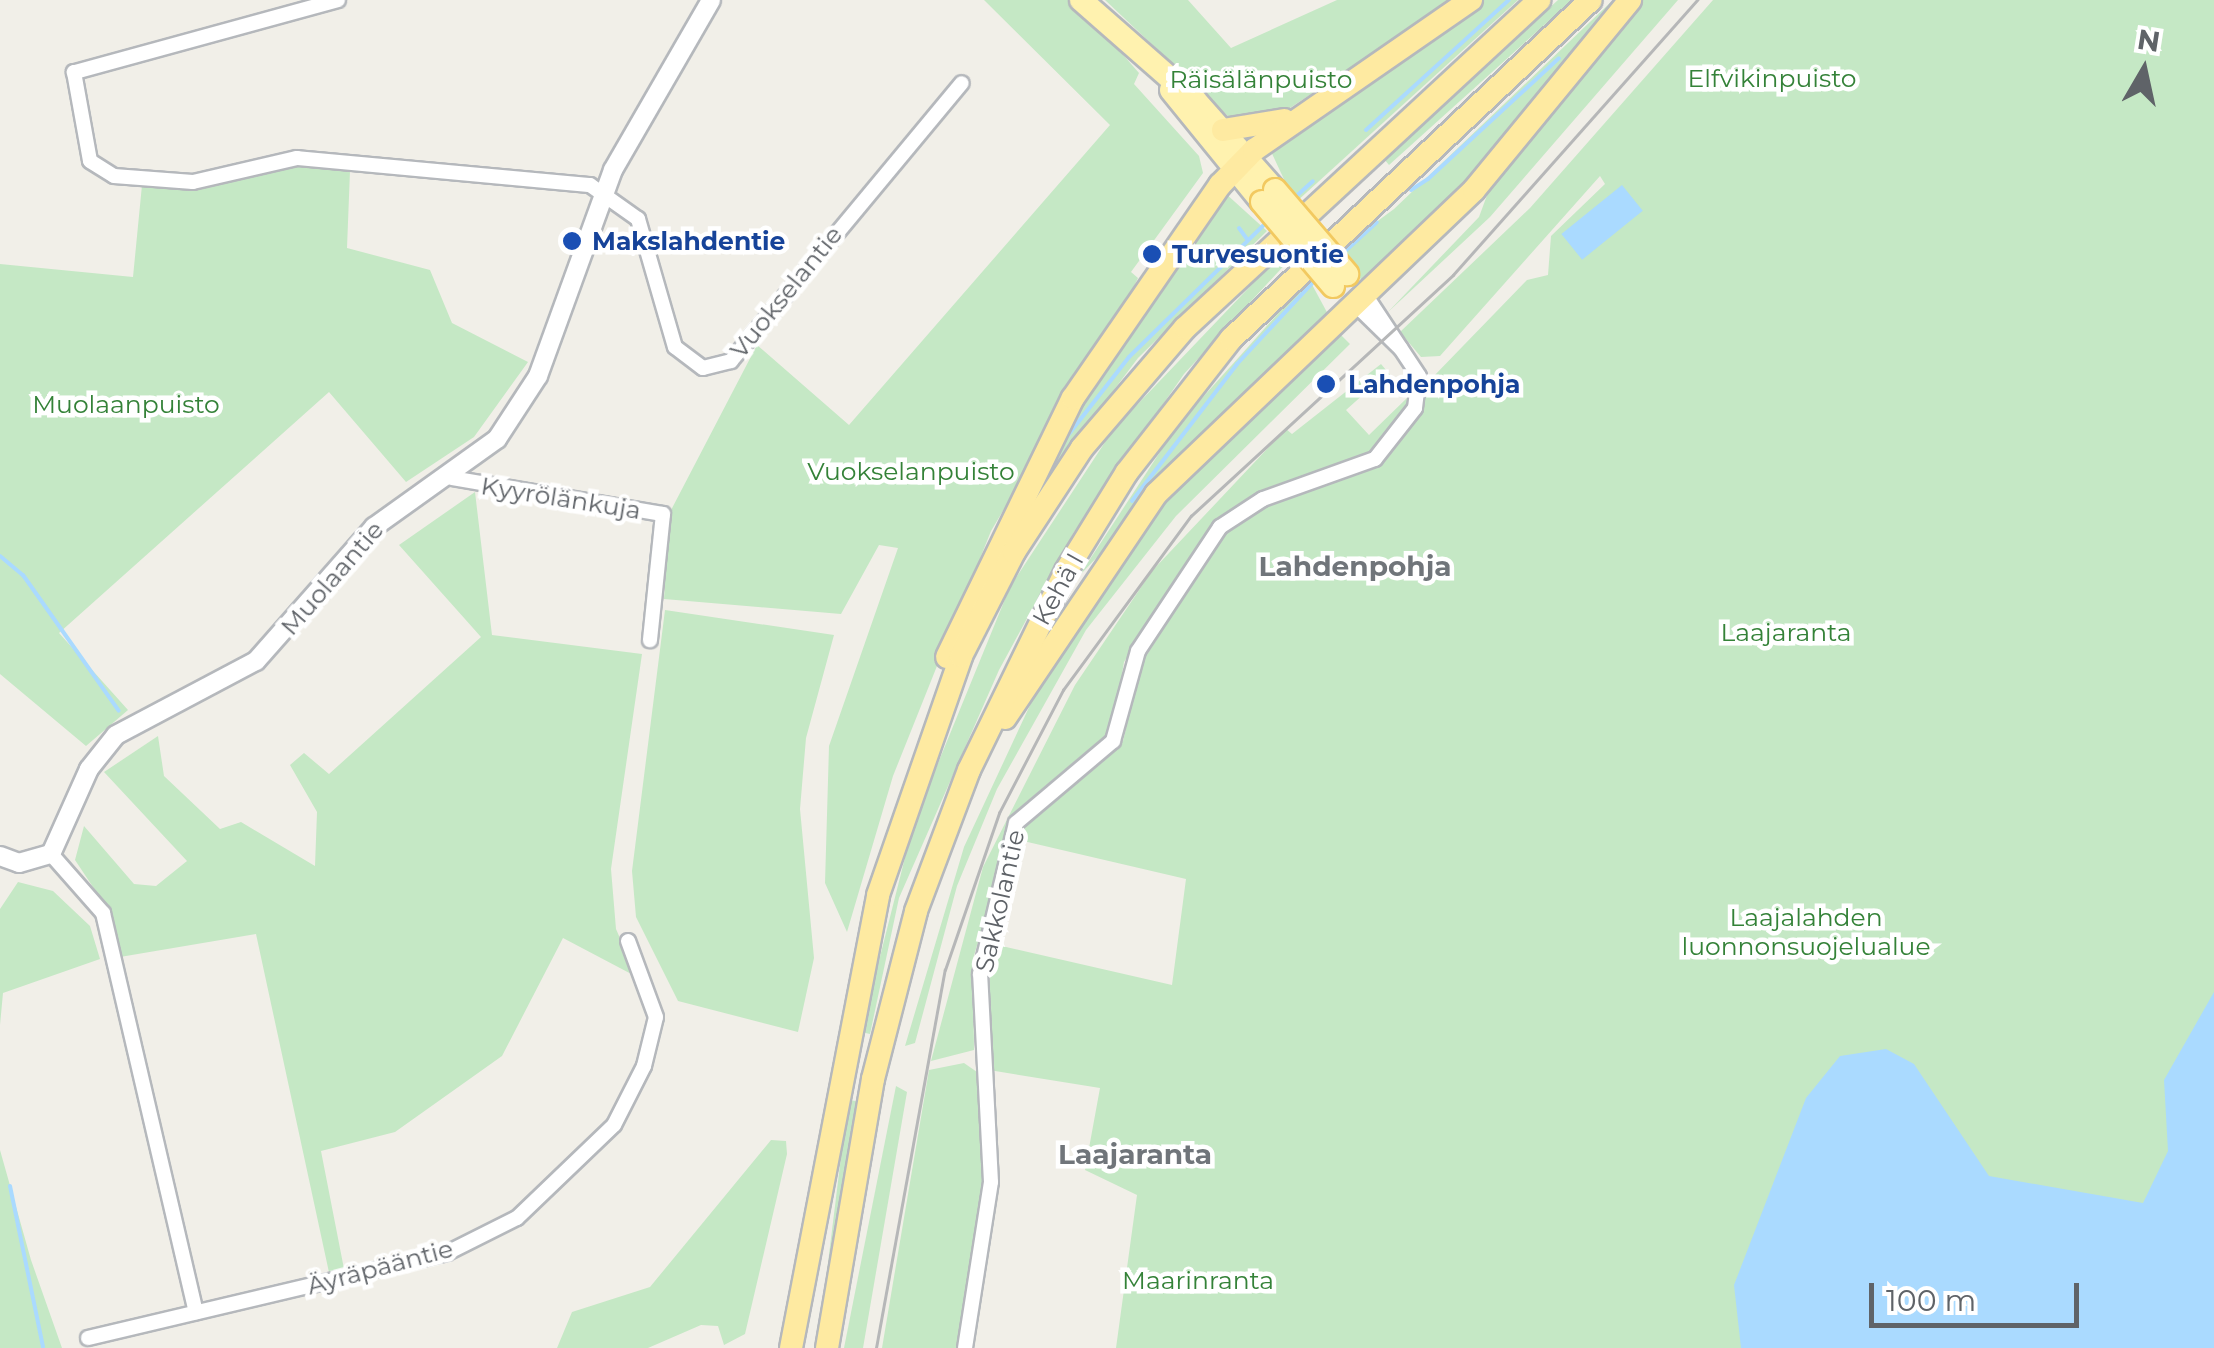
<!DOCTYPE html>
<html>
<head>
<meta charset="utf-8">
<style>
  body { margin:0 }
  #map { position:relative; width:2214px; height:1348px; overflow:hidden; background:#f1efe8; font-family:Montserrat,sans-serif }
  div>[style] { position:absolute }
  .green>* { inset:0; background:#c5e8c5; transform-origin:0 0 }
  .water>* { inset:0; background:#aadaff; transform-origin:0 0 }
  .stream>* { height:4px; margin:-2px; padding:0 2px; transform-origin:2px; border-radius:2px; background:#aadaff }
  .roads { filter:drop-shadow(2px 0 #b5b8bc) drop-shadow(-2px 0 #b5b8bc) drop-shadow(0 2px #b5b8bc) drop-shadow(0 -2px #b5b8bc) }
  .minor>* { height:14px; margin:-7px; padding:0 7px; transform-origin:7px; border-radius:7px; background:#fff }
  .tertiary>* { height:18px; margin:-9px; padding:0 9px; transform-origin:9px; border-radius:9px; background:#fff }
  .primary>* { height:22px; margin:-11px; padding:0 11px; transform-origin:11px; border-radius:11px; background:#fff2af }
  .trunk>* { height:22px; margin:-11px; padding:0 11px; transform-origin:11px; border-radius:11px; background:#feeaa1 }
  .tram>* { height:2.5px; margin:-1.25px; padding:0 1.25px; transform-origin:1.25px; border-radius:1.25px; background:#b6b7b8 }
  .bridges { filter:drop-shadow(2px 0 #f2c960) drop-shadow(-2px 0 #f2c960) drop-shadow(0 2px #f2c960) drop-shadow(0 -2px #f2c960) }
  .primary-bridge>* { height:22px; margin:-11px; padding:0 11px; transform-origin:11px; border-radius:11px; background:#fff2af }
  .dots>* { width:28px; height:28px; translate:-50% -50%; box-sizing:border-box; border:5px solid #fff; border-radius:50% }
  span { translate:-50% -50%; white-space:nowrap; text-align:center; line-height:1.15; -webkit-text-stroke:9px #fff; paint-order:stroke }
  .park-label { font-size:25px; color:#348238 }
  .transit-label { font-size:25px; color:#164399; font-weight:700 }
  .left { translate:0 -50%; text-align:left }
  .street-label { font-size:25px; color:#5f6368 }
  .neighbourhood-label { font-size:28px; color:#70757a; font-weight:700 }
  .north { position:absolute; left:2094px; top:20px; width:100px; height:100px; -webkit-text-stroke:8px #fff; paint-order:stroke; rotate:9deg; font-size:28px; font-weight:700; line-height:40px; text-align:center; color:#5f6368 }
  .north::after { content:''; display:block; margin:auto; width:35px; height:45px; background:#5f6368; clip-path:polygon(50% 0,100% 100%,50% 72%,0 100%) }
  .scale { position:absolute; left:1869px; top:1283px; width:210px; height:45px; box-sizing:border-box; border:5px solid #5f6368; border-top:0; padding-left:12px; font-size:30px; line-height:35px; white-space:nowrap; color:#5f6368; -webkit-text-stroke:8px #fff; paint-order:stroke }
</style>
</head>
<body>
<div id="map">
  <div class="green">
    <i style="clip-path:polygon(984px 0,1075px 0,1139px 73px,1134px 84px,1199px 156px,1203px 173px,1131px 272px,1138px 278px,1125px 305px,991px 531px,893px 776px,847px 932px,825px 883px,829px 746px,898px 548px,879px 545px,841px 614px,664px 599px,669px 514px,757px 345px,849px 425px,1110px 125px)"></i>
    <i style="clip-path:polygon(1105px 0,1188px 0,1231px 48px,1337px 0,1452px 0,1278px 116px,1231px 119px)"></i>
    <i style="clip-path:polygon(1480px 0,1518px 0,1295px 203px,1269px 147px)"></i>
    <i style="clip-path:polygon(1558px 0,1572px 0,1389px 165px,1384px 159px)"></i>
    <i style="clip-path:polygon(1613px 0,1478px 173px,1364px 283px,1337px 251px,1394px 209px)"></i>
    <i style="clip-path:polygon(1641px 0,1678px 0,1490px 217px,1387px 313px,1479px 217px,1493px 179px)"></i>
    <i style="clip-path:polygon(1713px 0,2214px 0,2214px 1348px,1116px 1348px,1137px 1195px,1085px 1170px,1100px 1088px,989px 1070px,990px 964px,993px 944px,1172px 985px,1186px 879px,1019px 840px,1024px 819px,1123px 741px,1141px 664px,1225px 533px,1259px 510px,1375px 467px,1418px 415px,1431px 379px,1527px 280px,1548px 275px,1551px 236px,1605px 184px,1600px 176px,1440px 356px,1421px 357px,1400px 332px,1530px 208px)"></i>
    <i style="clip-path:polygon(295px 166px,350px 171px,347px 248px,430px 270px,452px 323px,528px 362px,474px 437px,406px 482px,329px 392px,59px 633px,128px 710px,86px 746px,0 674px,0 264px,133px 277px,142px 185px,207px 188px)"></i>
    <i style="clip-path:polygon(1224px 192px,1267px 231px,1138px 358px,1027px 505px,1047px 454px)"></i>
    <i style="clip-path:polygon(1284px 251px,1291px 258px,1184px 374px,1074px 532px,999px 670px,899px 898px,870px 1034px,861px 1032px,914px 822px,1010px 587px,1113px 430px)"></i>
    <i style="clip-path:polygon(1309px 279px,1329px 316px,1079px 576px,1177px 426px)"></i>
    <i style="clip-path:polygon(1340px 334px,1350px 344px,1176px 516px,1086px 630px,997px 789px,957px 886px,915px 1043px,905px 1046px,964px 847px,1045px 673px,1177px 486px)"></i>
    <i style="clip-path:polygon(1381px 364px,1397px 383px,1392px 395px,1374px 385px,1346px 410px,1369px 435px,1408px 397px,1407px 413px,1370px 455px,1267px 488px,1212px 526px,1124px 662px,1113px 729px,1017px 810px,973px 959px,974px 1050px,931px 1061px,983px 867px,1075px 685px,1152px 571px,1286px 429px,1292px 434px)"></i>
    <i style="clip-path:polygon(475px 492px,492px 635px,642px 654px,611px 869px,616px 929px,637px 977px,563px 938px,502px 1056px,395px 1132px,321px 1151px,345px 1274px,330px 1277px,256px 934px,120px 957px,105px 905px,75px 860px,84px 826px,134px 884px,156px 886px,187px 861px,104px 772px,158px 736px,164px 776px,220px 829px,241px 822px,315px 866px,317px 812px,290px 765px,304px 753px,329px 774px,481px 637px,399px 545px)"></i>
    <i style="clip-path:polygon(665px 610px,834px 635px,806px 738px,800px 809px,814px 958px,798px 1032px,678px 1001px,636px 917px,632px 871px)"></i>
    <i style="clip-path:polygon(18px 882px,53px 891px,90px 926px,100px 959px,3px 993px,0 1025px,0 909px)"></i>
    <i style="clip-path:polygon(964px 1063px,977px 1072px,985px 1182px,960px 1348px,882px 1348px,929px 1070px)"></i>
    <i style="clip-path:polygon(896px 1086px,907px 1092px,863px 1348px,844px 1348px)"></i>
    <i style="left:848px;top:1100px;width:8px;height:252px;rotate:7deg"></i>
    <i style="clip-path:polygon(771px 1140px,786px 1141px,787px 1154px,745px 1334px,724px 1345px,718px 1326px,701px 1325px,648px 1348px,557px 1348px,572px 1312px,650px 1287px)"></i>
    <i style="clip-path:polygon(0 1150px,31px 1260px,62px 1348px,0 1348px)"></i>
  </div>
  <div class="water">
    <i style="left:1622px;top:185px;width:33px;height:78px;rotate:51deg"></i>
    <i style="clip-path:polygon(2214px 992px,2214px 1348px,1741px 1348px,1734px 1285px,1806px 1098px,1840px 1056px,1886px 1049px,1914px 1064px,1989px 1176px,2143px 1203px,2168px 1151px,2164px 1080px)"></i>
  </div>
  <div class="stream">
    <i style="left:1366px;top:130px;width:193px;rotate:-42.3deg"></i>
    <i style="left:1428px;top:179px;width:178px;rotate:-42.7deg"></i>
    <i style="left:1411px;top:190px;width:20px;rotate:-33deg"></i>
    <i style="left:1292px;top:200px;width:28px;rotate:-42deg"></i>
    <i style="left:1239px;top:228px;width:14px;rotate:54deg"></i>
    <i style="left:1342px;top:254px;width:47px;rotate:-42.4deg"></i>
    <i style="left:1065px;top:439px;width:104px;rotate:-52deg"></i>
    <i style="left:1129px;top:357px;width:192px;rotate:-44.4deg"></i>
    <i style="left:1132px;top:501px;width:173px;rotate:-52.5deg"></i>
    <i style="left:1237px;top:364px;width:117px;rotate:-47.1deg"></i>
    <i style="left:0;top:556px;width:30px;rotate:40deg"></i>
    <i style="left:23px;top:575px;width:166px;rotate:54.8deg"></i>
    <i style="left:10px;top:1186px;width:164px;rotate:78.4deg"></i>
  </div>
  <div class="roads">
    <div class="minor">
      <i style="left:338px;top:0;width:274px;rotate:164.7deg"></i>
      <i style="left:74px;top:72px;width:90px;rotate:79.8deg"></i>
      <i style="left:90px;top:161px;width:28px;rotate:32deg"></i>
      <i style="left:114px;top:176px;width:79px;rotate:4.3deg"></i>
      <i style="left:193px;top:182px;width:107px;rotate:-13deg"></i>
      <i style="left:297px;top:158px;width:294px;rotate:5.3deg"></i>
      <i style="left:590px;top:185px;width:59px;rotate:35.3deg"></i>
      <i style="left:638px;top:219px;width:133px;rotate:73.9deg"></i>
      <i style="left:675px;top:347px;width:35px;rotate:37deg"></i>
      <i style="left:703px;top:368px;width:29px;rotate:-14deg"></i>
      <i style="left:731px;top:361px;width:361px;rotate:-50.3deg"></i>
      <i style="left:1358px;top:307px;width:59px;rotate:44.3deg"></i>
      <i style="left:452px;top:478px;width:214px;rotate:9.7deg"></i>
      <i style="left:663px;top:514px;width:127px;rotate:95.9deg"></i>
      <i style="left:51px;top:854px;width:79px;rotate:48.6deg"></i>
      <i style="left:103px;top:913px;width:410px;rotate:76.9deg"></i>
      <i style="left:88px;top:1338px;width:369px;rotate:-13.3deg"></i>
      <i style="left:447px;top:1253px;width:78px;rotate:-26.6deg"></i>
      <i style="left:517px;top:1218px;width:134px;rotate:-43.8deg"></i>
      <i style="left:614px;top:1125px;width:66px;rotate:-63deg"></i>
      <i style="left:644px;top:1066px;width:50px;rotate:-76.2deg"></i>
      <i style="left:656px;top:1017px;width:81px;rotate:-110.2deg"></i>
      <i style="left:965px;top:1348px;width:168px;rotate:-81.1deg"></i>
      <i style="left:991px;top:1182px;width:208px;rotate:-93deg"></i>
      <i style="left:980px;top:974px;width:155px;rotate:-76.6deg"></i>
      <i style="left:1016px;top:823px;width:127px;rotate:-40.2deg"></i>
      <i style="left:1113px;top:741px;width:93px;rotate:-74.5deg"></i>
      <i style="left:1138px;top:651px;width:149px;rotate:-56.5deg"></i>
      <i style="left:1220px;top:527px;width:51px;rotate:-33.1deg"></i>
      <i style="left:1263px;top:499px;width:119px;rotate:-19.7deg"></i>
      <i style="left:1375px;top:459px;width:65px;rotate:-51.9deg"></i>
      <i style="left:1415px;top:408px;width:32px;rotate:-83deg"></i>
      <i style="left:1419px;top:376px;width:92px;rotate:-123.5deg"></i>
    </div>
    <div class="tertiary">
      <i style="left:0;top:856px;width:20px;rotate:20deg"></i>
      <i style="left:19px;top:863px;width:33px;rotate:-16deg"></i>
      <i style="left:51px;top:854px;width:93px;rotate:-65.9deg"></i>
      <i style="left:89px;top:769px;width:43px;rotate:-51.5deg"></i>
      <i style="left:116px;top:735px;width:158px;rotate:-27.9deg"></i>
      <i style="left:256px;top:661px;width:179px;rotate:-48.6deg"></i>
      <i style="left:374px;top:527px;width:151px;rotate:-35.6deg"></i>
      <i style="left:497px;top:439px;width:75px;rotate:-56.9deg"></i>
      <i style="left:538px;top:376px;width:219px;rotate:-70deg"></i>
      <i style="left:613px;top:170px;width:196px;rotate:-60deg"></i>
    </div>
    <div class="primary">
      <i style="left:1081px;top:0;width:152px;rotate:41.3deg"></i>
      <i style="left:1195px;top:100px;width:120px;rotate:48.4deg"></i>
      <i style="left:1171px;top:90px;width:144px;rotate:50.9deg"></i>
    </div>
    <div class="trunk">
      <i style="left:1223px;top:130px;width:62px;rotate:-9.3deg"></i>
      <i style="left:947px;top:657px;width:288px;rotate:-64.1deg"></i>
      <i style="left:1073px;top:398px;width:259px;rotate:-55.4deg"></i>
      <i style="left:1220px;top:185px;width:49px;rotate:-45.8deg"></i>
      <i style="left:1254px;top:150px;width:264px;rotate:-34.7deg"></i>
      <i style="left:1005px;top:718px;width:270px;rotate:-56deg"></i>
      <i style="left:1156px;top:494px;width:440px;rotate:-43.7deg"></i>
      <i style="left:1474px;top:190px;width:246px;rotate:-50.6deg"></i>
      <i style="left:791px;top:1348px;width:461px;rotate:-79.1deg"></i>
      <i style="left:878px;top:895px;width:253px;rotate:-70.8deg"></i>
      <i style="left:961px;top:656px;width:117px;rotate:-63deg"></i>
      <i style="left:1014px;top:552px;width:124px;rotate:-56.8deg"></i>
      <i style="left:1082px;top:448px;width:158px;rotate:-49.4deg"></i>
      <i style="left:1185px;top:328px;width:483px;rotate:-42.8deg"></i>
      <i style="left:827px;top:1348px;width:273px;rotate:-80.3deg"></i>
      <i style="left:873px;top:1079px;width:173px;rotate:-75.6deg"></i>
      <i style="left:916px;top:911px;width:151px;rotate:-69.4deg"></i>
      <i style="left:969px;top:770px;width:221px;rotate:-64deg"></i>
      <i style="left:1066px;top:571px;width:116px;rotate:-58.4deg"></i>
      <i style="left:1127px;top:472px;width:169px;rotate:-52deg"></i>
      <i style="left:1231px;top:339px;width:494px;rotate:-43.3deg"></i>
    </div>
  </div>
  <div class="tram">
    <i style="left:876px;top:1348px;width:384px;rotate:-79.7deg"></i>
    <i style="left:945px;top:970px;width:166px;rotate:-71deg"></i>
    <i style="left:999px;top:813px;width:139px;rotate:-62.5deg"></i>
    <i style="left:1063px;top:690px;width:216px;rotate:-53.7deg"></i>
    <i style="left:1191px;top:516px;width:356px;rotate:-42.6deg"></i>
    <i style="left:1453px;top:275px;width:368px;rotate:-48.4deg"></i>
  </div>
  <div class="bridges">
    <div class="primary-bridge">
      <i style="left:1275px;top:190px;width:111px;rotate:49.4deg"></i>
      <i style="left:1262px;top:202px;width:110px;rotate:49.8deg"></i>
    </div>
  </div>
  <div class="dots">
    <i style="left:572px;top:241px;background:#1a4fb4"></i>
    <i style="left:1152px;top:254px;background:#1a4fb4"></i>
    <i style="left:1326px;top:384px;background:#1a4fb4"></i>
  </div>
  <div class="park-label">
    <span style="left:1772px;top:78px">Elfvikinpuisto</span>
    <span style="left:1261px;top:79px">Räisälänpuisto</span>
    <span style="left:126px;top:404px">Muolaanpuisto</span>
    <span style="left:911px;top:471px">Vuokselanpuisto</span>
    <span style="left:1786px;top:632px">Laajaranta</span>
    <span style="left:1806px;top:932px">Laajalahden<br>luonnonsuojelualue</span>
    <span style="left:1198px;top:1280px">Maarinranta</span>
  </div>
  <div class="transit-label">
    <span class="left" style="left:592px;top:241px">Makslahdentie</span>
    <span class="left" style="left:1172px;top:254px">Turvesuontie</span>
    <span class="left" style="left:1348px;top:384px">Lahdenpohja</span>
  </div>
  <div class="street-label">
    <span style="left:786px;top:292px;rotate:-51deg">Vuokselantie</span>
    <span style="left:561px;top:498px;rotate:9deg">Kyyrölänkuja</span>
    <span style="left:332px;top:578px;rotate:-49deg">Muolaantie</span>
    <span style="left:1058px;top:589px;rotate:-61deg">Kehä I</span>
    <span style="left:1000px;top:901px;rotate:-77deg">Sakkolantie</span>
    <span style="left:380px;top:1267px;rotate:-15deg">Äyräpääntie</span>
  </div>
  <div class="neighbourhood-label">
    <span style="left:1355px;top:566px">Lahdenpohja</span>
    <span style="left:1135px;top:1154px">Laajaranta</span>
  </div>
  <div class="north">N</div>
  <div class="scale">100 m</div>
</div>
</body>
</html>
